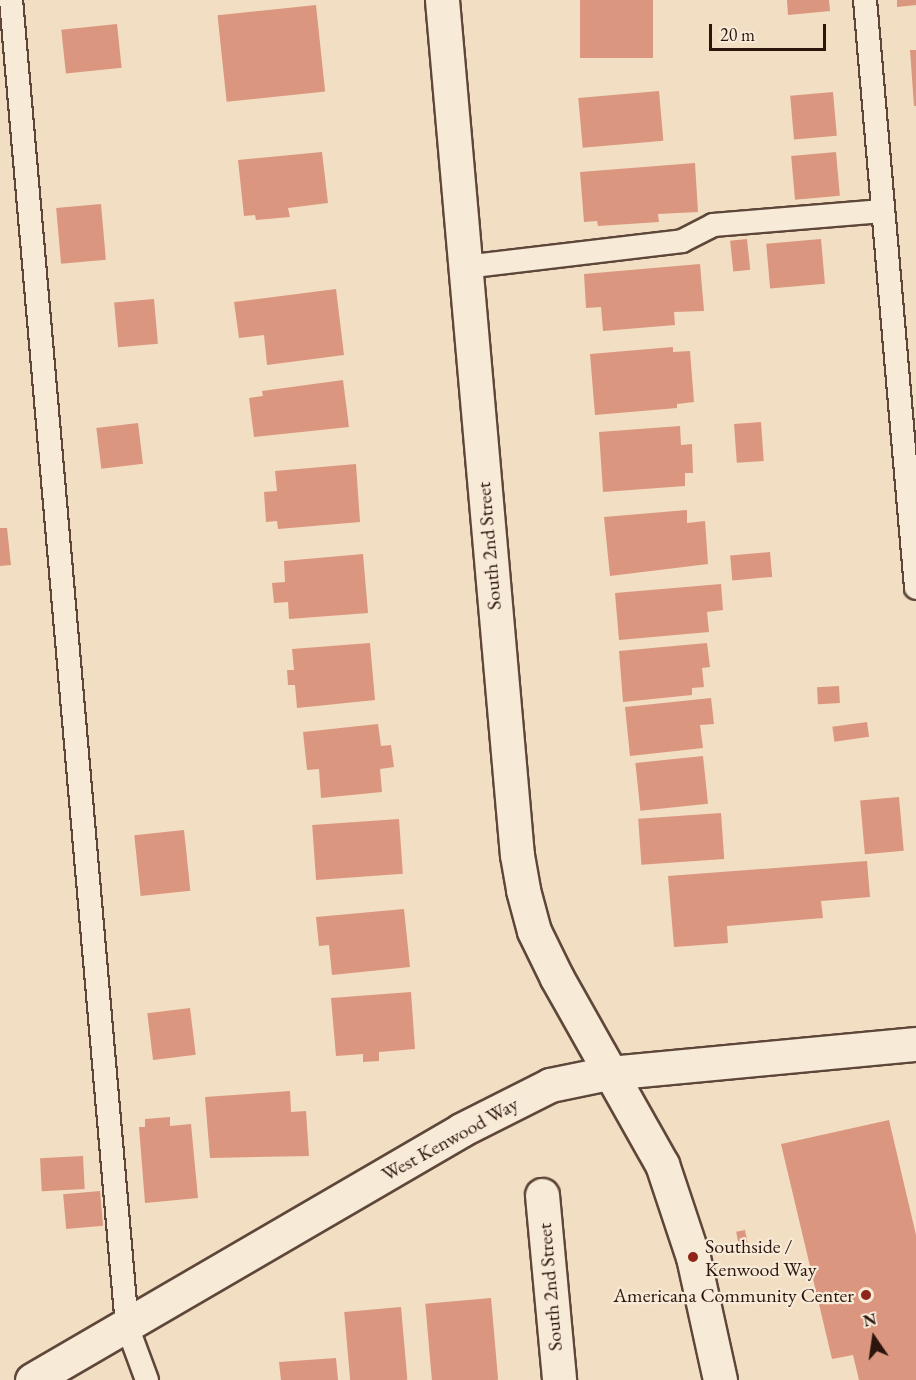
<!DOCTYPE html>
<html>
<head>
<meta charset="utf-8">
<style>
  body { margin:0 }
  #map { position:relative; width:916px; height:1380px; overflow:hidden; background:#f2dec2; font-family:"EB Garamond",serif }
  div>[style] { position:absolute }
  .building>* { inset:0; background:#db967f; transform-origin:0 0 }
  .roads { filter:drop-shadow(2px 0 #5e473a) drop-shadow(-2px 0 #5e473a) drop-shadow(0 2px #5e473a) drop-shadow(0 -2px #5e473a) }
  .lane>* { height:22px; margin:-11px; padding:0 11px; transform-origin:11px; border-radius:11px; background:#f7ead7 }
  .street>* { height:33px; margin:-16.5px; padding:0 16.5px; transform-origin:16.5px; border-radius:16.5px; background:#f7ead7 }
  .dots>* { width:16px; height:16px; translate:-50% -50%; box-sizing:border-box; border:3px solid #f7ead7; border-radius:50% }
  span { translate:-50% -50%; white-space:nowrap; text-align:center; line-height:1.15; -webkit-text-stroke:4.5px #f7ead7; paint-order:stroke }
  .street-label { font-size:20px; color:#2c150d }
  .poi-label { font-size:20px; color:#2c150d }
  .left { translate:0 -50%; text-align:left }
  .right { translate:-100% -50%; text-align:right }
  .north { position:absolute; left:844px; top:1308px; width:60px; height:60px; -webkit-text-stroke:4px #f7ead7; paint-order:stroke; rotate:347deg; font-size:16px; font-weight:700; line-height:24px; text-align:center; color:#2c150d }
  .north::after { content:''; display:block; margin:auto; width:21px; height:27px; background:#2c150d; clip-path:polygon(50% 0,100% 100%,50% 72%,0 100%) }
  .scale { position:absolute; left:709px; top:24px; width:117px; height:27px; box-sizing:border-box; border:3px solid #2c150d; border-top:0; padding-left:8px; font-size:18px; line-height:21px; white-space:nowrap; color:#2c150d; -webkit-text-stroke:4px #f7ead7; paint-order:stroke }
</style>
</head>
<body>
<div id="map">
  <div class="building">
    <i style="left:580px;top:0;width:73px;height:58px"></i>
    <i style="clip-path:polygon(787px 0,829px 0,830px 11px,788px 15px)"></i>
    <i style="clip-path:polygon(897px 0,916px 0,916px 5px,897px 7px)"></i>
    <i style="left:316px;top:5px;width:87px;height:99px;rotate:84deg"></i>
    <i style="left:117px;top:24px;width:44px;height:56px;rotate:84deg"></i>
    <i style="clip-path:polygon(910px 50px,916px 50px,916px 106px,914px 106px)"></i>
    <i style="left:659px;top:91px;width:50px;height:81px;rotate:85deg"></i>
    <i style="left:833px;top:92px;width:44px;height:43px;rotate:85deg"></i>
    <i style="clip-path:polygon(322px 152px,328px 203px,288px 208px,290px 217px,256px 220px,255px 215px,244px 216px,238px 160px)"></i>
    <i style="left:836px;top:152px;width:44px;height:45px;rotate:85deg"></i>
    <i style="clip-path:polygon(695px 163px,698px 212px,658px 214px,659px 222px,598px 226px,597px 221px,584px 222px,580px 172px)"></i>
    <i style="left:101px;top:204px;width:56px;height:45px;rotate:85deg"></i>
    <i style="left:747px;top:239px;width:31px;height:17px;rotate:84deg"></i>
    <i style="left:821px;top:239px;width:45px;height:55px;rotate:85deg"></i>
    <i style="clip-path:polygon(700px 264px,704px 311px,674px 312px,675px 325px,603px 331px,601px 307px,586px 308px,584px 274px)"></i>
    <i style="clip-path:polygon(336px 289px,344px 355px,267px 365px,264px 335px,239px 338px,234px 302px)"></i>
    <i style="left:154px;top:299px;width:45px;height:40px;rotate:85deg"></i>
    <i style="clip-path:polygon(673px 347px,673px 352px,690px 351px,694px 402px,677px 404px,677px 408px,595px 415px,590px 354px)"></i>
    <i style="clip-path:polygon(343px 380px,349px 427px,254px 437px,249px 398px,263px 396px,262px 391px)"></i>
    <i style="left:761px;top:422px;width:39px;height:27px;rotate:86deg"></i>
    <i style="left:138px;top:423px;width:41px;height:42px;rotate:83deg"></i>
    <i style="clip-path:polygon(680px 426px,681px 445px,692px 444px,693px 473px,685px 473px,685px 486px,603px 492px,599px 432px)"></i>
    <i style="clip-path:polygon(356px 464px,360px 522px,278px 529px,277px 521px,266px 522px,264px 492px,277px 491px,275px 471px)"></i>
    <i style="clip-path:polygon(687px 510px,687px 523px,705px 521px,708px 564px,610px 576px,604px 517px)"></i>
    <i style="clip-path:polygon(0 528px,7px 528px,11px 565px,0 566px)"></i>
    <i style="left:770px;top:552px;width:25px;height:40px;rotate:85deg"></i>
    <i style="clip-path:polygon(363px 554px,368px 613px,289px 619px,288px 602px,274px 603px,272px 583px,285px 582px,284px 561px)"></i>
    <i style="clip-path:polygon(721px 584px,723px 610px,707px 612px,709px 632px,619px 640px,615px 593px)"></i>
    <i style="clip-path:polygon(370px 643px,375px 700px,297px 708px,295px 685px,288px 685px,287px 670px,294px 670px,292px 649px)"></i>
    <i style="clip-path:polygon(707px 643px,710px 667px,702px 668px,704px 687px,692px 688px,692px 695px,623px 702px,619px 651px)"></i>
    <i style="left:839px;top:686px;width:17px;height:22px;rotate:87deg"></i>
    <i style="clip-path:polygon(711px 698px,714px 724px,700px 725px,703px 748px,630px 756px,625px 707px)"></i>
    <i style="left:867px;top:722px;width:15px;height:35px;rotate:82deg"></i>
    <i style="clip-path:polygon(378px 724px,381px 746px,391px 745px,394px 767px,380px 769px,382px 792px,321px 798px,319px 769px,307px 770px,303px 732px)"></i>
    <i style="left:703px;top:756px;width:48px;height:68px;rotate:84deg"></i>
    <i style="left:899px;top:797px;width:54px;height:39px;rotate:85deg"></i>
    <i style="left:721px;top:813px;width:46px;height:83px;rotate:86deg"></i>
    <i style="left:399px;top:819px;width:55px;height:87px;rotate:86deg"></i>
    <i style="left:184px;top:830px;width:61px;height:50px;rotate:84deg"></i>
    <i style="clip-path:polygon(867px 861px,870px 897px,821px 901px,823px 918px,727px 926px,728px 943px,674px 947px,668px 876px)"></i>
    <i style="clip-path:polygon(404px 909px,410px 967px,332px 975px,329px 945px,319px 946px,316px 917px)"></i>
    <i style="clip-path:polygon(411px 992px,415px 1049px,379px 1052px,379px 1061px,363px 1062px,363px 1054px,336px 1056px,331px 998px)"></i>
    <i style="left:190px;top:1008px;width:47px;height:43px;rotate:83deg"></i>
    <i style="clip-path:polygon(290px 1091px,291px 1112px,306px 1111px,309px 1156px,210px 1158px,205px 1097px)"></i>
    <i style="clip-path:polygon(170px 1117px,170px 1126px,191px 1124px,198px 1198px,145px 1203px,139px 1127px,145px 1127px,145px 1119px)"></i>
    <i style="clip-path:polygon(889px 1120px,916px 1235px,916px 1380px,859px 1380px,853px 1355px,832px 1359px,781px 1144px)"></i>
    <i style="left:83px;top:1156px;width:33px;height:43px;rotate:87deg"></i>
    <i style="left:100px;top:1191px;width:35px;height:37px;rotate:85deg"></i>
    <i style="left:745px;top:1230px;width:16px;height:9px;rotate:79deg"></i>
    <i style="left:491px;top:1298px;width:82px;height:66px;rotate:85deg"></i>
    <i style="left:401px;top:1307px;width:73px;height:57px;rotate:85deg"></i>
    <i style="clip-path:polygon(336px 1358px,338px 1380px,281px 1380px,279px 1362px)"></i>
  </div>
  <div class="roads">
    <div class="lane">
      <i style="left:11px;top:0;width:1331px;rotate:85deg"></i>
      <i style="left:127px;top:1326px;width:58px;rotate:69.7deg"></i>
      <i style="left:865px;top:0;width:590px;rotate:85.04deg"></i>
      <i style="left:465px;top:267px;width:219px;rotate:-6.8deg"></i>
      <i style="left:682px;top:241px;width:35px;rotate:-27deg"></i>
      <i style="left:713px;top:225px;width:170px;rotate:-4.7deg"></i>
    </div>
    <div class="street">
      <i style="left:442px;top:0;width:858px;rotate:84.99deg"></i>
      <i style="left:517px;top:855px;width:36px;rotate:80deg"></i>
      <i style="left:523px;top:890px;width:42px;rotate:75deg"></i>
      <i style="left:534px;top:931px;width:52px;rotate:63.9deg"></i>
      <i style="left:557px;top:978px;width:214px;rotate:60.6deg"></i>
      <i style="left:662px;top:1164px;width:98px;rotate:71.6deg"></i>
      <i style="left:693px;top:1257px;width:126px;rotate:77.6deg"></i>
      <i style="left:542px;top:1195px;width:186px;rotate:84.7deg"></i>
      <i style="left:32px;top:1380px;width:497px;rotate:-30.2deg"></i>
      <i style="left:461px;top:1130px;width:100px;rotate:-26.8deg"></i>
      <i style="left:550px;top:1085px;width:59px;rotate:-11.7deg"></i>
      <i style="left:608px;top:1073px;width:309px;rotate:-5.4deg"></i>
    </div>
  </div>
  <div class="dots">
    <i style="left:693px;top:1257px;background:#8f2418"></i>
    <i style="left:866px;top:1295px;background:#8f2418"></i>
  </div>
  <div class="street-label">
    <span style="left:489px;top:546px;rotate:-95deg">South 2nd Street</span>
    <span style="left:450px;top:1139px;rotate:-29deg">West Kenwood Way</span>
    <span style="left:550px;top:1287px;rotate:-95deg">South 2nd Street</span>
  </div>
  <div class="poi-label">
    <span class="left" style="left:705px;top:1258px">Southside /<br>Kenwood Way</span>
    <span class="right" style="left:854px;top:1295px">Americana Community Center</span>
  </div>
  <div class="north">N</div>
  <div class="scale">20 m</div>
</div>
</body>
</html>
